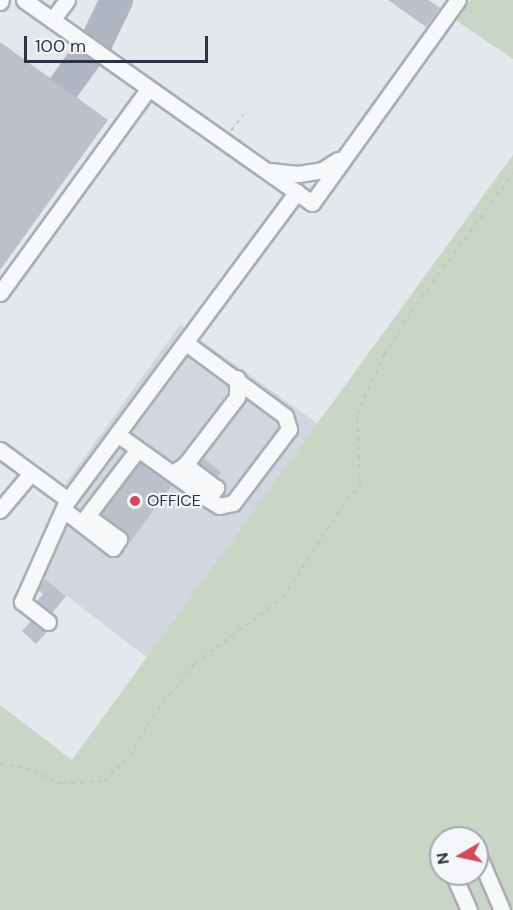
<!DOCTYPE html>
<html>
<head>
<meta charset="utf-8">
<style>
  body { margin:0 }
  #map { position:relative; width:513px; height:910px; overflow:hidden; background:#e4e7ec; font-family:"DM Sans",sans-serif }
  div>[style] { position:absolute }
  .built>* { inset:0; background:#d2d6de }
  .green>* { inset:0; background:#c9d6c5 }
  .taxiway>* { height:33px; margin:-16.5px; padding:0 16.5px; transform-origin:16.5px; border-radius:16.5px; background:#b0b6c1 }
  .building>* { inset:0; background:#bbc0ca; transform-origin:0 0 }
  .path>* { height:2px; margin-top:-1px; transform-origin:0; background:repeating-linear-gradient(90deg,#c2c5cb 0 4.5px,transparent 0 9px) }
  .roads { filter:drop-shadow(2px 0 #a9aeb7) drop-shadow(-2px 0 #a9aeb7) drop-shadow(0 2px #a9aeb7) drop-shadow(0 -2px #a9aeb7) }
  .minor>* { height:15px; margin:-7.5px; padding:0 7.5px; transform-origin:7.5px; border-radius:7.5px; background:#f7f8fa }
  .dots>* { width:16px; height:16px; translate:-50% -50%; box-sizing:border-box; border:3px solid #f4f6f9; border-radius:50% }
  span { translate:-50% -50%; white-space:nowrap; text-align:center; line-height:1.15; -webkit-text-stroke:4.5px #f4f6f9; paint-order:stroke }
  .poi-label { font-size:16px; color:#2b3445 }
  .left { translate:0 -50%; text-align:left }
  .north { position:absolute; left:429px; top:826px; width:60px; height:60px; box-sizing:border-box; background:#f4f6f9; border:2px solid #a4a8b1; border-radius:50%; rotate:261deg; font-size:16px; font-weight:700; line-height:24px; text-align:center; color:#2b3445 }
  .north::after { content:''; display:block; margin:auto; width:21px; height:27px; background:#d1495b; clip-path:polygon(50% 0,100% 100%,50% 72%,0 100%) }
  .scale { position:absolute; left:24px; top:36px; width:184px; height:27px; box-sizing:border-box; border:3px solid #2b3445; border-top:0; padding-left:8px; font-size:18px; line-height:21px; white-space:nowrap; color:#2b3445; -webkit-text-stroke:4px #f4f6f9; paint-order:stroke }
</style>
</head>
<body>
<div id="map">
  <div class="built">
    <i style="clip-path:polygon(180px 325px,318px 424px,149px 659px,28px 566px,62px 488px)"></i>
  </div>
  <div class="green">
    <i style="clip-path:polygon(470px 0,513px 0,513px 59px,457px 21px)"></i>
    <i style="clip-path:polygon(evenodd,513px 155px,513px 910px,0 910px,0 705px,72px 760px,513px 155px,441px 838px,477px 838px,477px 874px,441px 874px,441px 838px)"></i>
  </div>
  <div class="taxiway">
    <i style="left:64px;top:86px;width:55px;rotate:-54.6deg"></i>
    <i style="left:96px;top:41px;width:46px;rotate:-64deg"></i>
  </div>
  <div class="building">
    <i style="clip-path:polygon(388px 0,428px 0,440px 8px,426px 27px)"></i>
    <i style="clip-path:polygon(0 42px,108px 120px,0 270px)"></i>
    <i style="left:203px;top:458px;width:23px;height:6px;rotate:38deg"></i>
    <i style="clip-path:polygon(140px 462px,172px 485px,130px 542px,125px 531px,101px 514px)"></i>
    <i style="clip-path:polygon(45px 579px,66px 596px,52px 613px,37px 601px,43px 594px,38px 590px)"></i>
    <i style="clip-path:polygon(31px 621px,47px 632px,36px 644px,22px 631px)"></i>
  </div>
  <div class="path">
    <i style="left:231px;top:131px;width:21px;rotate:-53deg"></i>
    <i style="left:0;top:764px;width:25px;rotate:9deg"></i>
    <i style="left:25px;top:768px;width:40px;rotate:23.4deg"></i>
    <i style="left:62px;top:784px;width:42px;rotate:-4.1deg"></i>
    <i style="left:104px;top:781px;width:36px;rotate:-44deg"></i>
    <i style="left:130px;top:756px;width:45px;rotate:-60.6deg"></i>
    <i style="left:152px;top:717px;width:69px;rotate:-51.5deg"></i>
    <i style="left:195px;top:663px;width:109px;rotate:-36.5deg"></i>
    <i style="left:283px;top:598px;width:118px;rotate:-57.1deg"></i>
    <i style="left:347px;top:499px;width:18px;rotate:-45deg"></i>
    <i style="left:360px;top:486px;width:71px;rotate:-92.4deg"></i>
    <i style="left:357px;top:415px;width:66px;rotate:-65.8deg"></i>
    <i style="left:384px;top:355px;width:51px;rotate:-57.9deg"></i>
    <i style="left:411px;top:312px;width:172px;rotate:-53.7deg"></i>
  </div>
  <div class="roads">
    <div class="minor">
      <i style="left:24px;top:0;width:352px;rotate:35.2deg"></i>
      <i style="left:312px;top:203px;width:250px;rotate:-54.3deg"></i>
      <i style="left:0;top:2px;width:2px;rotate:-63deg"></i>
      <i style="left:52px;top:20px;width:25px;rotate:-53deg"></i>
      <i style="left:270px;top:171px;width:28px;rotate:6deg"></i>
      <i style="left:298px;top:174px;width:24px;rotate:-9deg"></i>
      <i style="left:322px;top:170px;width:19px;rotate:-32deg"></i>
      <i style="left:0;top:293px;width:252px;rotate:-54deg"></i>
      <i style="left:186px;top:343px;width:123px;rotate:36.4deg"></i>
      <i style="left:285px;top:416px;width:14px;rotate:73deg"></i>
      <i style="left:289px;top:429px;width:93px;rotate:127.1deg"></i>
      <i style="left:233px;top:503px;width:14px;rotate:168deg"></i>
      <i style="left:219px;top:506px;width:13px;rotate:-148deg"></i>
      <i style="left:117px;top:434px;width:112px;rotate:35.5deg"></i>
      <i style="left:208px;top:499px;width:14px;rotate:-54deg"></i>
      <i style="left:216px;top:488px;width:39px;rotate:-143deg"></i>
      <i style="left:0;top:450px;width:84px;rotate:36.3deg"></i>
      <i style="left:68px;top:500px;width:384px;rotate:-53.4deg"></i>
      <i style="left:177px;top:470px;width:9px;rotate:-32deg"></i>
      <i style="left:185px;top:465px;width:86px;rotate:-52.6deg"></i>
      <i style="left:237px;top:397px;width:19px;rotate:-90deg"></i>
      <i style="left:0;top:510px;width:48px;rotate:-50deg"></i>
      <i style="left:64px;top:510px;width:62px;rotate:37.8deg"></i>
      <i style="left:113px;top:548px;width:11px;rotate:-56deg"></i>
      <i style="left:119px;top:539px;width:39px;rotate:-144deg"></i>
      <i style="left:87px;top:516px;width:84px;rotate:-52.7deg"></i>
      <i style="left:48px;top:622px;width:33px;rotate:-142deg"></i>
      <i style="left:22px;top:602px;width:111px;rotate:-66deg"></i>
      <i style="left:477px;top:852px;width:63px;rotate:66.7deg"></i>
      <i style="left:453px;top:874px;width:39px;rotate:66deg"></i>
    </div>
  </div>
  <div class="dots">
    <i style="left:135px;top:501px;background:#d1495b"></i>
  </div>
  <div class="poi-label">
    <span class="left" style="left:147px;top:501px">OFFICE</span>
  </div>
  <div class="north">N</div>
  <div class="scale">100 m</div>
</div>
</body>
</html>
